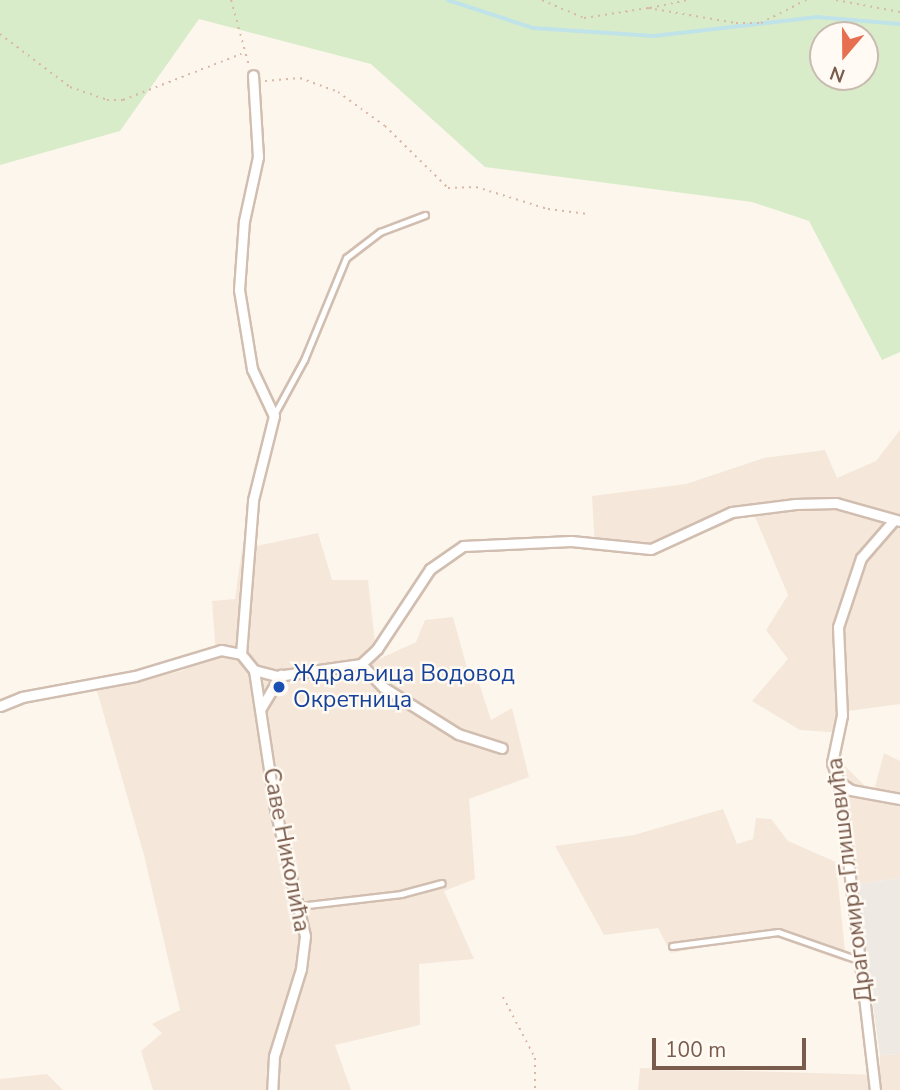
<!DOCTYPE html>
<html>
<head>
<meta charset="utf-8">
<style>
  body { margin:0 }
  #map { position:relative; width:900px; height:1090px; overflow:hidden; background:#fdf6ec; font-family:"Nunito Sans",sans-serif }
  div>[style] { position:absolute }
  .residential>* { inset:0; background:#f5e8da }
  .industrial>* { inset:0; background:#efe9e4 }
  .green>* { inset:0; background:#d8ecc9 }
  .stream>* { height:3.5px; margin:-1.75px; padding:0 1.75px; transform-origin:1.75px; border-radius:1.75px; background:#bfe3e8 }
  .path>* { height:2px; margin-top:-1px; transform-origin:0; background:repeating-linear-gradient(90deg,#d9b8a5 0 2px,transparent 0 7px) }
  .roads { filter:drop-shadow(2px 0 #d1beb0) drop-shadow(-2px 0 #d1beb0) drop-shadow(0 2px #d1beb0) drop-shadow(0 -2px #d1beb0) }
  .service>* { height:4.5px; margin:-2.25px; padding:0 2.25px; transform-origin:2.25px; border-radius:2.25px; background:#fff }
  .minor>* { height:9px; margin:-4.5px; padding:0 4.5px; transform-origin:4.5px; border-radius:4.5px; background:#fff }
  .dots>* { width:19px; height:19px; translate:-50% -50%; box-sizing:border-box; border:4px solid #fffaf3; border-radius:50% }
  span { translate:-50% -50%; white-space:nowrap; text-align:center; line-height:1.15; -webkit-text-stroke:5px #fffaf3; paint-order:stroke }
  .transit-label { font-size:23px; color:#164399 }
  .left { translate:0 -50%; text-align:left }
  .street-label { font-size:23px; color:#7a5c4d }
  .north { position:absolute; left:809px; top:21px; width:70px; height:70px; box-sizing:border-box; background:#fffaf3; border:2px solid #cabbb1; border-radius:50%; rotate:200deg; font-size:19px; font-weight:700; line-height:28px; text-align:center; color:#7a5c4d }
  .north::after { content:''; display:block; margin:auto; width:24px; height:32px; background:#e76f51; clip-path:polygon(50% 0,100% 100%,50% 72%,0 100%) }
  .scale { position:absolute; left:652px; top:1038px; width:154px; height:32px; box-sizing:border-box; border:4px solid #7a5c4d; border-top:0; padding-left:9px; font-size:21px; line-height:24px; white-space:nowrap; color:#7a5c4d; -webkit-text-stroke:5px #fffaf3; paint-order:stroke }
</style>
</head>
<body>
<div id="map">
  <div class="residential">
    <i style="clip-path:polygon(900px 430px,900px 704px,848px 711px,844px 733px,800px 730px,752px 701px,788px 659px,766px 630px,788px 595px,753px 512px,656px 554px,595px 547px,592px 496px,686px 484px,764px 458px,825px 450px,837px 478px,876px 461px)"></i>
    <i style="clip-path:polygon(318px 533px,332px 580px,368px 580px,377px 660px,416px 642px,425px 620px,453px 617px,471px 682px,478px 680px,491px 720px,512px 708px,529px 777px,469px 799px,475px 879px,444px 891px,474px 959px,419px 964px,420px 1025px,335px 1045px,351px 1090px,153px 1090px,141px 1051px,162px 1033px,152px 1024px,180px 1010px,144px 855px,97px 691px,181px 671px,216px 655px,212px 601px,235px 599px,242px 549px)"></i>
    <i style="clip-path:polygon(884px 753px,900px 761px,900px 878px,856px 884px,839px 760px,873px 794px)"></i>
    <i style="clip-path:polygon(723px 809px,737px 844px,753px 839px,756px 818px,771px 819px,788px 841px,836px 862px,846px 962px,770px 935px,671px 953px,658px 928px,604px 935px,555px 846px,634px 835px)"></i>
    <i style="clip-path:polygon(900px 1054px,900px 1090px,638px 1090px,640px 1068px,880px 1075px,880px 1055px)"></i>
    <i style="clip-path:polygon(47px 1074px,63px 1090px,0 1090px,0 1079px)"></i>
  </div>
  <div class="industrial">
    <i style="clip-path:polygon(900px 878px,900px 1054px,880px 1055px,856px 884px)"></i>
  </div>
  <div class="green">
    <i style="clip-path:polygon(evenodd,0 0,900px 0,900px 352px,882px 360px,809px 221px,752px 202px,485px 167px,371px 64px,199px 19px,120px 131px,0 165px,0 0,823px 35px,865px 35px,865px 77px,823px 77px,823px 35px)"></i>
  </div>
  <div class="stream">
    <i style="left:448px;top:0;width:89px;rotate:18.2deg"></i>
    <i style="left:533px;top:28px;width:121px;rotate:3.8deg"></i>
    <i style="left:654px;top:36px;width:164px;rotate:-6.6deg"></i>
    <i style="left:817px;top:17px;width:83px;rotate:4.8deg"></i>
  </div>
  <div class="path">
    <i style="left:231px;top:0;width:68px;rotate:74.7deg"></i>
    <i style="left:542px;top:0;width:46px;rotate:23.2deg"></i>
    <i style="left:584px;top:18px;width:65px;rotate:-8.9deg"></i>
    <i style="left:648px;top:8px;width:89px;rotate:9.7deg"></i>
    <i style="left:736px;top:23px;width:25px"></i>
    <i style="left:761px;top:23px;width:51px;rotate:-27.1deg"></i>
    <i style="left:836px;top:0;width:65px;rotate:10.6deg"></i>
    <i style="left:650px;top:8px;width:38px;rotate:-12deg"></i>
    <i style="left:0;top:34px;width:88px;rotate:37.1deg"></i>
    <i style="left:70px;top:87px;width:39px;rotate:19deg"></i>
    <i style="left:107px;top:100px;width:16px"></i>
    <i style="left:123px;top:100px;width:127px;rotate:-21.3deg"></i>
    <i style="left:265px;top:81px;width:35px;rotate:-5deg"></i>
    <i style="left:300px;top:78px;width:40px;rotate:20.2deg"></i>
    <i style="left:338px;top:92px;width:58px;rotate:35.9deg"></i>
    <i style="left:385px;top:126px;width:88px;rotate:44.5deg"></i>
    <i style="left:448px;top:188px;width:28px;rotate:-2deg"></i>
    <i style="left:476px;top:187px;width:75px;rotate:17deg"></i>
    <i style="left:548px;top:209px;width:40px;rotate:7.1deg"></i>
    <i style="left:503px;top:997px;width:69px;rotate:62.3deg"></i>
    <i style="left:535px;top:1058px;width:32px;rotate:90deg"></i>
  </div>
  <div class="roads">
    <div class="service">
      <i style="left:274px;top:415px;width:63px;rotate:-61.4deg"></i>
      <i style="left:304px;top:360px;width:110px;rotate:-67.6deg"></i>
      <i style="left:346px;top:258px;width:43px;rotate:-37.4deg"></i>
      <i style="left:380px;top:232px;width:48px;rotate:-20.7deg"></i>
      <i style="left:299px;top:906px;width:103px;rotate:-6.7deg"></i>
      <i style="left:401px;top:894px;width:42px;rotate:-15deg"></i>
      <i style="left:672px;top:946px;width:107px;rotate:-7.5deg"></i>
      <i style="left:778px;top:932px;width:86px;rotate:19.1deg"></i>
    </div>
    <div class="minor">
      <i style="left:241px;top:654px;width:154px;rotate:-85.5deg"></i>
      <i style="left:253px;top:500px;width:87px;rotate:-76deg"></i>
      <i style="left:274px;top:416px;width:52px;rotate:-115.1deg"></i>
      <i style="left:252px;top:369px;width:80px;rotate:-99.3deg"></i>
      <i style="left:239px;top:290px;width:69px;rotate:-85.9deg"></i>
      <i style="left:244px;top:221px;width:66px;rotate:-77.7deg"></i>
      <i style="left:258px;top:157px;width:82px;rotate:-93.5deg"></i>
      <i style="left:361px;top:664px;width:32px;rotate:46deg"></i>
      <i style="left:383px;top:687px;width:89px;rotate:32.1deg"></i>
      <i style="left:458px;top:734px;width:46px;rotate:17.7deg"></i>
      <i style="left:254px;top:670px;width:24px;rotate:15deg"></i>
      <i style="left:277px;top:676px;width:85px;rotate:-8.1deg"></i>
      <i style="left:361px;top:664px;width:22px;rotate:-43deg"></i>
      <i style="left:377px;top:649px;width:96px;rotate:-56.5deg"></i>
      <i style="left:430px;top:569px;width:40px;rotate:-34.9deg"></i>
      <i style="left:463px;top:546px;width:108px;rotate:-2.7deg"></i>
      <i style="left:571px;top:541px;width:80px;rotate:5.7deg"></i>
      <i style="left:651px;top:549px;width:89px;rotate:-24.6deg"></i>
      <i style="left:732px;top:512px;width:64px;rotate:-7.2deg"></i>
      <i style="left:795px;top:504px;width:41px;rotate:-1.4deg"></i>
      <i style="left:836px;top:503px;width:66px;rotate:15.7deg"></i>
      <i style="left:0;top:706px;width:24px;rotate:-22deg"></i>
      <i style="left:22px;top:697px;width:115px;rotate:-10.5deg"></i>
      <i style="left:135px;top:676px;width:90px;rotate:-16.8deg"></i>
      <i style="left:221px;top:650px;width:20px;rotate:11deg"></i>
      <i style="left:241px;top:654px;width:21px;rotate:51deg"></i>
      <i style="left:254px;top:670px;width:141px;rotate:81.4deg"></i>
      <i style="left:275px;top:809px;width:130px;rotate:76.7deg"></i>
      <i style="left:305px;top:936px;width:33px;rotate:97deg"></i>
      <i style="left:301px;top:969px;width:91px;rotate:107.2deg"></i>
      <i style="left:274px;top:1056px;width:34px;rotate:93deg"></i>
      <i style="left:261px;top:708px;width:39px;rotate:-59deg"></i>
      <i style="left:839px;top:782px;width:14px;rotate:34deg"></i>
      <i style="left:851px;top:790px;width:50px;rotate:10.4deg"></i>
      <i style="left:875px;top:1090px;width:310px;rotate:-96.7deg"></i>
      <i style="left:839px;top:782px;width:20px;rotate:-110deg"></i>
      <i style="left:832px;top:763px;width:49px;rotate:-78.2deg"></i>
      <i style="left:842px;top:715px;width:88px;rotate:-92.6deg"></i>
      <i style="left:838px;top:627px;width:73px;rotate:-71.6deg"></i>
      <i style="left:861px;top:558px;width:50px;rotate:-49deg"></i>
    </div>
  </div>
  <div class="dots">
    <i style="left:279px;top:687px;background:#1a4fb4"></i>
  </div>
  <div class="transit-label">
    <span class="left" style="left:293px;top:687px">Ждраљица Водовод<br>Окретница</span>
  </div>
  <div class="street-label">
    <span style="left:286px;top:850px;rotate:79deg">Саве Николића</span>
    <span style="left:850px;top:880px;rotate:-97deg">Драгомира Глишовића</span>
  </div>
  <div class="north">N</div>
  <div class="scale">100 m</div>
</div>
</body>
</html>
